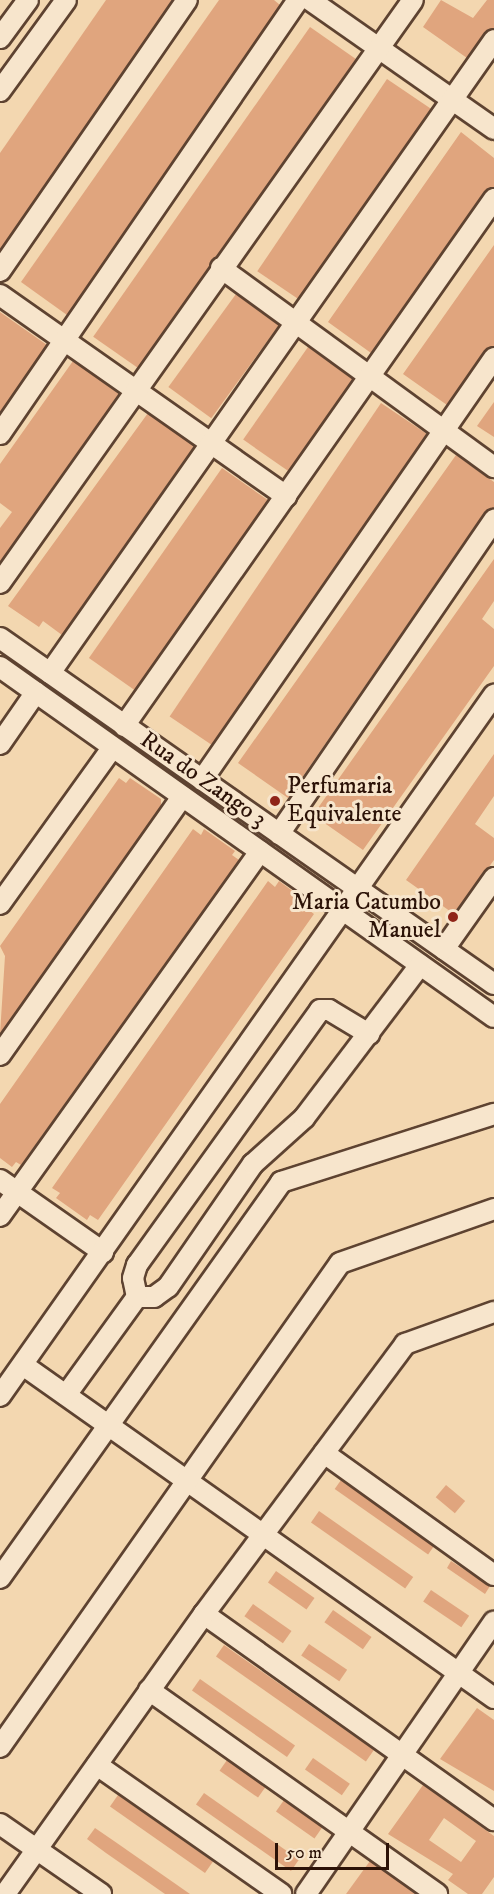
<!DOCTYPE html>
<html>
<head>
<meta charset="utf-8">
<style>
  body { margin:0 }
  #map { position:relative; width:494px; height:1894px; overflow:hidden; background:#f3d7b0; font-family:"IM FELL DW Pica",serif }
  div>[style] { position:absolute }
  .building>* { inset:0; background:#e0a57e; transform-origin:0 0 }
  .roads { filter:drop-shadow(2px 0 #5e4331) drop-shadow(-2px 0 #5e4331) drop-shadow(0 2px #5e4331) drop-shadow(0 -2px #5e4331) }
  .minor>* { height:20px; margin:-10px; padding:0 10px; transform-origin:10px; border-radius:10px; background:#f7e5cc }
  .dots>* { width:16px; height:16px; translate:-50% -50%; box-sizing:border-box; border:3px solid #f7e5cc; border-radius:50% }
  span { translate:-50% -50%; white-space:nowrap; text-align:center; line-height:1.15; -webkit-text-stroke:6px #f7e5cc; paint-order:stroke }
  .street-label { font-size:24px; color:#2c1207 }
  .poi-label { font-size:24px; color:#2c1207 }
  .left { translate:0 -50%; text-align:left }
  .right { translate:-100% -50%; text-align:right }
  .scale { position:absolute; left:275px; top:1843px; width:114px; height:27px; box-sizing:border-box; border:3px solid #2c1207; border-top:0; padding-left:8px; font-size:18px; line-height:21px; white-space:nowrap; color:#2c1207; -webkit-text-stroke:4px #f7e5cc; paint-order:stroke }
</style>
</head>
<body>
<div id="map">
  <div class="building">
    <i style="clip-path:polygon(106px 0,172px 0,0 250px,0 153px)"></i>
    <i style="clip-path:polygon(219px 0,274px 0,280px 5px,67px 315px,21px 282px)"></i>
    <i style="clip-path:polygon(441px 0,473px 18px,487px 0,494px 0,494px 28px,467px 58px,423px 27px)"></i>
    <i style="left:310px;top:27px;width:56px;height:378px;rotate:35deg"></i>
    <i style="left:387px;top:79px;width:53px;height:232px;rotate:34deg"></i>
    <i style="clip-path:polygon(461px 132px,494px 158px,494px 187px,484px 192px,371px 353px,328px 322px)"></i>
    <i style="clip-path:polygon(494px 245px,494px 346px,484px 351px,447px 405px,403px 374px)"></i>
    <i style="left:236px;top:294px;width:53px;height:115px;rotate:36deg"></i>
    <i style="clip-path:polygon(0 312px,47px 345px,0 413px)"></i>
    <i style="left:308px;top:347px;width:55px;height:113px;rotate:35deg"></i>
    <i style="clip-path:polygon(73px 361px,119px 394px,0 562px,0 528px,12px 512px,0 503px,0 464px)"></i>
    <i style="clip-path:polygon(494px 402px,494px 437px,477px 426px)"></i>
    <i style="left:381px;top:403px;width:55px;height:378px;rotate:34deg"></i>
    <i style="clip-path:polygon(148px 413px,194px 446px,62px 635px,43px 621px,39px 627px,8px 606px)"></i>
    <i style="clip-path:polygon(456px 455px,494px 482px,494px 508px,484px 513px,288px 798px,238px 763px)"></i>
    <i style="left:222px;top:468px;width:56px;height:232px;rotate:35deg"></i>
    <i style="clip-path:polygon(494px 559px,494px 601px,482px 619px,494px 629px,494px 666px,363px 850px,313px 815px)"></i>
    <i style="clip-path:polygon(494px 754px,494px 796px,475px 824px,494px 838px,494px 860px,454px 914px,406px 880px)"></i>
    <i style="clip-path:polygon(119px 778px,126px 783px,130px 778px,161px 799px,161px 806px,0 1034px,5px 956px,0 946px)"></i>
    <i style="clip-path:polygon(193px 829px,201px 835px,204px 829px,235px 851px,232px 855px,239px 860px,21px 1165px,16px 1162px,12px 1167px,0 1158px,0 1104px)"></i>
    <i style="clip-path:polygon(268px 881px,275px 887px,279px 881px,309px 903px,306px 908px,314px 914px,98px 1220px,90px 1215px,87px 1220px,56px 1198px,60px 1193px,52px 1188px)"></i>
    <i style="left:341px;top:1480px;width:114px;height:11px;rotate:35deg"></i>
    <i style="left:446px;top:1485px;width:25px;height:16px;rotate:40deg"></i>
    <i style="left:319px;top:1511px;width:115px;height:14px;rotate:35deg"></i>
    <i style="clip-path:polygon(451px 1561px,490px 1586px,485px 1594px,447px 1568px)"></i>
    <i style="left:276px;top:1571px;width:47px;height:14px;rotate:35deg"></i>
    <i style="left:431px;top:1590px;width:46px;height:14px;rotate:34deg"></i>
    <i style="left:253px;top:1604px;width:47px;height:15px;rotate:35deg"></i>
    <i style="left:333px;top:1610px;width:47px;height:15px;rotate:35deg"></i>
    <i style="left:309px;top:1644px;width:46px;height:14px;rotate:34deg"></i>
    <i style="left:224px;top:1645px;width:183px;height:14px;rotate:35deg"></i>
    <i style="left:200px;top:1679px;width:116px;height:14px;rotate:35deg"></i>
    <i style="clip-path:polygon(477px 1708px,494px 1720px,494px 1791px,440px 1759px)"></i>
    <i style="left:313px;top:1758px;width:45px;height:14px;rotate:35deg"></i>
    <i style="left:227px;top:1760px;width:47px;height:13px;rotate:35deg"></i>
    <i style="clip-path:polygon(evenodd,423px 1785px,494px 1836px,494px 1877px,482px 1894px,468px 1894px,448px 1880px,453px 1874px,388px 1834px,423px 1785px,444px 1818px,476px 1841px,461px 1862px,429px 1840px,444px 1818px)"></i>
    <i style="left:204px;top:1793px;width:116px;height:14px;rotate:35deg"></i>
    <i style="left:118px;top:1795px;width:116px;height:14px;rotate:35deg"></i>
    <i style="left:284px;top:1800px;width:47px;height:14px;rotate:35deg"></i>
    <i style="clip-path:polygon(95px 1828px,114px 1841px,190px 1894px,165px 1894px,106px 1853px,87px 1839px)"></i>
    <i style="clip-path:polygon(370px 1861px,416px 1894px,346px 1894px)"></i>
  </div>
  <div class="roads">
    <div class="minor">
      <i style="left:310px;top:0;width:225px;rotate:35deg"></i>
      <i style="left:0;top:38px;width:47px;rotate:-53.6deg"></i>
      <i style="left:0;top:91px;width:112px;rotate:-54deg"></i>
      <i style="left:221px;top:268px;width:338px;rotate:36.1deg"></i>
      <i style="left:0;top:271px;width:329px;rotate:-55.4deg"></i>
      <i style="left:0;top:295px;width:350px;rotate:35.1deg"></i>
      <i style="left:0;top:434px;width:526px;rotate:-55.53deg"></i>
      <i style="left:0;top:583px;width:714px;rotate:-54.69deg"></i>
      <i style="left:0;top:638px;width:603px;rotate:35.01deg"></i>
      <i style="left:0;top:667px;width:605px;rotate:35.32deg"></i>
      <i style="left:50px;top:673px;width:773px;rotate:-54.95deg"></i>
      <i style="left:124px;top:726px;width:644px;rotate:-54.93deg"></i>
      <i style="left:0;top:744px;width:63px;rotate:-55.3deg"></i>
      <i style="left:202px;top:780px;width:513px;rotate:-55.32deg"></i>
      <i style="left:279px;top:834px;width:381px;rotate:-55.6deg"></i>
      <i style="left:0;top:904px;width:192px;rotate:-54.3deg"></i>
      <i style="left:444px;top:949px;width:87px;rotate:-54.8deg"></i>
      <i style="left:0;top:1055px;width:316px;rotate:-54.8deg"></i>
      <i style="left:0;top:1180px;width:126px;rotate:35deg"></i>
      <i style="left:0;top:1216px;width:448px;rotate:-54.5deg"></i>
      <i style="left:137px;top:1297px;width:17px"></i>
      <i style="left:154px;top:1297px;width:17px;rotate:-36deg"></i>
      <i style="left:168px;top:1287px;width:150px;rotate:-55.4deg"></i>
      <i style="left:253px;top:1164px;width:69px;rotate:-42deg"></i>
      <i style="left:304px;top:1118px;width:192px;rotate:-52.8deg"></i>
      <i style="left:23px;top:1365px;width:577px;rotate:35.26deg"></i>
      <i style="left:66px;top:1395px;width:121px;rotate:-54.1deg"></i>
      <i style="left:137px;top:1297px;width:19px;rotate:-102deg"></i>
      <i style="left:133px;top:1278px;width:14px;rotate:-73deg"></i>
      <i style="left:137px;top:1265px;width:314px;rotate:-54.3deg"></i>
      <i style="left:320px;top:1010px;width:9px"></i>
      <i style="left:329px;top:1010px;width:47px;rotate:31deg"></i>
      <i style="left:0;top:1396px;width:858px;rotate:-54.83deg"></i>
      <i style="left:324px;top:1453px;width:209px;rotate:35.7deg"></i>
      <i style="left:0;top:1578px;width:486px;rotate:-54.6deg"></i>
      <i style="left:281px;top:1182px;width:224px;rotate:-17.7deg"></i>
      <i style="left:204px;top:1614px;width:356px;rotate:35.4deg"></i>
      <i style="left:149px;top:1690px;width:353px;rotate:35.3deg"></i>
      <i style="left:0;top:1747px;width:591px;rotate:-54.91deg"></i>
      <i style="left:340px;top:1263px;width:163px;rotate:-19.3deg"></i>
      <i style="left:97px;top:1765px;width:225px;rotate:35deg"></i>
      <i style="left:0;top:1824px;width:123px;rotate:34.7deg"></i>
      <i style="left:5px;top:1894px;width:344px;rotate:-54.6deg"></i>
      <i style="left:204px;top:1614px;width:337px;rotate:-53.3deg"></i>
      <i style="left:405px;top:1344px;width:95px;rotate:-19.8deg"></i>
      <i style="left:306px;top:1894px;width:331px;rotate:-55.4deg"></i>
    </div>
  </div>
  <div class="dots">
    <i style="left:275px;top:801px;background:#8f2418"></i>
    <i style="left:453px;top:917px;background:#8f2418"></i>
  </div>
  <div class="street-label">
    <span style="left:203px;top:780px;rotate:35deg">Rua do Zango 3</span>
  </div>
  <div class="poi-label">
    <span class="left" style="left:287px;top:801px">Perfumaria<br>Equivalente</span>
    <span class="right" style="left:441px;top:917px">Maria Catumbo<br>Manuel</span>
  </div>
  <div class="scale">50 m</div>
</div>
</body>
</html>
